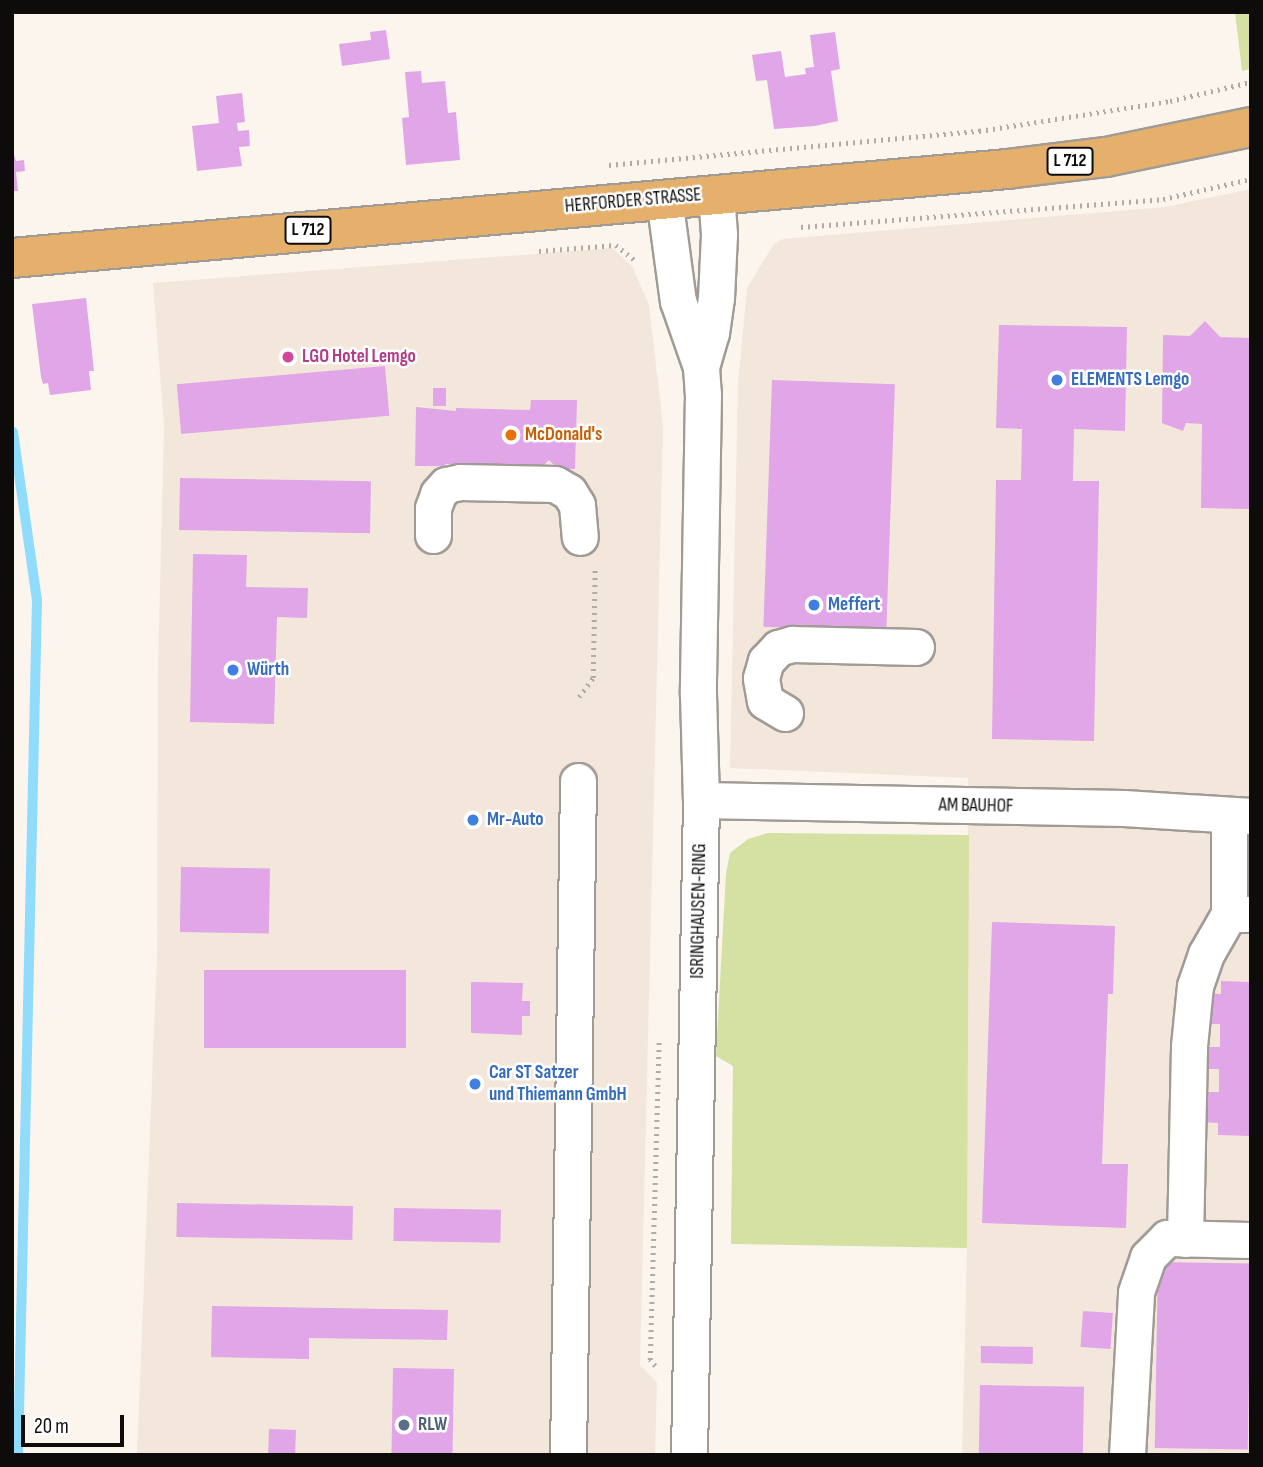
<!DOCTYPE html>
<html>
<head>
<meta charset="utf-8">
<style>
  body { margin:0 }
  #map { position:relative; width:1263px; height:1467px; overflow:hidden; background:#fbf5ee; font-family:"Sofia Sans Condensed",sans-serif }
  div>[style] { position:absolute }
  .built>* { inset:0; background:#f3e7db }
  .green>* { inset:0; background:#d5e0a3 }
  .stream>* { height:10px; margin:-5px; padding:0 5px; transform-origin:5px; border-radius:5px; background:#90dcfc }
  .building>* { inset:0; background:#e1a6e7; transform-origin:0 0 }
  .path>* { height:4.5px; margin-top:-2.25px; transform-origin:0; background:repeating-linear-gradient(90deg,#b0aba5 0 2px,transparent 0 7px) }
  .roads { filter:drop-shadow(2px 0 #a19b95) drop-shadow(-2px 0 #a19b95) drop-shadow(0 2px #a19b95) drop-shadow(0 -2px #a19b95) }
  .minor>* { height:35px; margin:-17.5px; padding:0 17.5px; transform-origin:17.5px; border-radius:17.5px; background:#fff }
  .major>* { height:38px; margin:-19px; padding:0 19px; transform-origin:19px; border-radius:19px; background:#e5b06c }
  .dots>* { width:19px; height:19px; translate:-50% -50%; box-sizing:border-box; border:4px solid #fff; border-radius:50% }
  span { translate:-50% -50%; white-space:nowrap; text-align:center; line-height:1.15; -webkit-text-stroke:5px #fff; paint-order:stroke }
  .shield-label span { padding:2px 5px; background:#fff; border:2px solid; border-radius:5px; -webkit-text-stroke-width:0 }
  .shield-label { font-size:18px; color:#0e0c0a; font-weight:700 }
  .street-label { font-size:19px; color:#0e0c0a }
  .hotel-label { font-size:19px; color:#b23c85; font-weight:700 }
  .left { translate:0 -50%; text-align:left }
  .shop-label { font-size:19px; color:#366cbe; font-weight:700 }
  .food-label { font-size:19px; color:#c56008; font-weight:700 }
  .service-label { font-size:19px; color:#4e5e75; font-weight:700 }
  .frame { position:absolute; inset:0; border:14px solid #0e0c0a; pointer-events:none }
  .scale { position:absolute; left:21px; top:1415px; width:103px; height:32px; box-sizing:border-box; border:4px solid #0e0c0a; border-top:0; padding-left:9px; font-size:21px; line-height:24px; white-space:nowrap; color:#0e0c0a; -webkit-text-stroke:5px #fff; paint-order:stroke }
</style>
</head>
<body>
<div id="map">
  <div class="built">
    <i style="clip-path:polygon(1251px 189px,1251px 1455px,962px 1455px,967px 1248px,968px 778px,730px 768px,738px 383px,747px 288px,774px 244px,783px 239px,1165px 207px)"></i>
    <i style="clip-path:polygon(612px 248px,632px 266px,649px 305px,663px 425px,640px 1365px,657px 1383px,655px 1455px,137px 1455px,157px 955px,158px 669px,164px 426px,153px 283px)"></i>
  </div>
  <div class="green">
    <i style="clip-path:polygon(1235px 12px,1251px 12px,1251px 69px,1242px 71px)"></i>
    <i style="clip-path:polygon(768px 833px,969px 835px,967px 1248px,731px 1244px,733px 1066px,716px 1056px,726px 873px,730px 853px,748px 839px)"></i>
  </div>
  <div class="stream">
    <i style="left:13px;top:432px;width:170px;rotate:81.9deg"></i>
    <i style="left:37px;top:600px;width:855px;rotate:91.27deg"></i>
  </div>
  <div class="building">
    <i style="clip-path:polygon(386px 30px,390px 59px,342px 66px,339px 44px,371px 40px,370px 32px)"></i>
    <i style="clip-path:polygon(835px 32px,840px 69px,831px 71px,838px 121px,815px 126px,774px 129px,767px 80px,756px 81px,752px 55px,781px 51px,785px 77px,806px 74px,805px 68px,814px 67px,810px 35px)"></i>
    <i style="clip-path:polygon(421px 71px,422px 83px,445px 81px,448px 113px,456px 112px,460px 160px,406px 165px,402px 118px,409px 117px,405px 72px)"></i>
    <i style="clip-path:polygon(242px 93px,245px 122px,237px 123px,238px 131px,249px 130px,250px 146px,239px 147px,242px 166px,197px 171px,192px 126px,219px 123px,216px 96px)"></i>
    <i style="clip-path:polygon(12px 148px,16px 161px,24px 160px,25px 171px,16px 172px,18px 191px,12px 191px)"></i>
    <i style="clip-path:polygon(86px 298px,94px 371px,89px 371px,91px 390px,50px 395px,48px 383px,43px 384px,41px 377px,32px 304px)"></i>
    <i style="clip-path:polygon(1205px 321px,1220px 337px,1251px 338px,1251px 509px,1201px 508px,1202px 424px,1186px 423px,1183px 431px,1162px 423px,1163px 335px,1190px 336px)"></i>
    <i style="clip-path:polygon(999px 325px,1127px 327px,1125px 431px,1074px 429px,1073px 481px,1099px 481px,1094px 741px,992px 739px,996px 480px,1021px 480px,1022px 429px,996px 428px)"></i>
    <i style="left:385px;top:366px;width:50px;height:209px;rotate:85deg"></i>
    <i style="left:772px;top:380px;width:123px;height:247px;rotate:2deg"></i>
    <i style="left:433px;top:388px;width:13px;height:18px"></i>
    <i style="clip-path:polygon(531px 400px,577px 400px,575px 469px,558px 469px,549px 460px,541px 468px,455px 467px,455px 464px,445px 464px,445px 466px,415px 466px,416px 407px,456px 411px,456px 408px,530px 410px)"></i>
    <i style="left:180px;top:478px;width:191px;height:52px;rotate:1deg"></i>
    <i style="clip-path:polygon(193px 554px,247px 555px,246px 587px,308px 588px,307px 618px,277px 617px,274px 724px,190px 722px)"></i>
    <i style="left:181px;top:867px;width:89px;height:65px;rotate:1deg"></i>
    <i style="clip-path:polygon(992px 922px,1115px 926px,1113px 994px,1108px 994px,1102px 1164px,1128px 1164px,1126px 1228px,982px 1223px)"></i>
    <i style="left:204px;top:970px;width:202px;height:78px"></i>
    <i style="clip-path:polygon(1221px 981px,1251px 982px,1251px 1136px,1218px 1135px,1218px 1123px,1202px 1122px,1203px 1092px,1219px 1092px,1219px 1069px,1208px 1069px,1208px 1047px,1220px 1047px,1220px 1024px,1204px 1024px,1205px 993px,1221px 994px)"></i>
    <i style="clip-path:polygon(471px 982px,523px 983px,522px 1001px,530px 1001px,530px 1016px,522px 1016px,522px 1035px,471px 1033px)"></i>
    <i style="left:177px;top:1203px;width:176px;height:34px;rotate:1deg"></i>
    <i style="left:394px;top:1208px;width:107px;height:33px;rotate:1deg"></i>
    <i style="left:1158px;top:1262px;width:93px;height:186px;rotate:1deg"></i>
    <i style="clip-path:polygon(212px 1306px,448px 1310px,447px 1340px,309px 1338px,309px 1359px,211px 1357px)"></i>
    <i style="left:1083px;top:1311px;width:30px;height:36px;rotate:4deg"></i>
    <i style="left:981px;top:1346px;width:52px;height:17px;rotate:1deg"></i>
    <i style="left:393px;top:1368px;width:61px;height:87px;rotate:1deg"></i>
    <i style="left:980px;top:1385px;width:104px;height:70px;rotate:1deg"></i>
    <i style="left:296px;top:1430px;width:25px;height:27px;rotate:92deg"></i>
  </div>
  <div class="path">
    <i style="left:609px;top:165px;width:372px;rotate:-5.3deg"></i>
    <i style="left:979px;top:131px;width:193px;rotate:-8.9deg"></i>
    <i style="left:1170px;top:101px;width:83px;rotate:-13.2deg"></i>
    <i style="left:801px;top:227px;width:363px;rotate:-4.4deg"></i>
    <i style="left:1163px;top:199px;width:90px;rotate:-12.8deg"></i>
    <i style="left:539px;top:251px;width:77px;rotate:-4.5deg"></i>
    <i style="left:616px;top:245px;width:26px;rotate:39deg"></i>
    <i style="left:579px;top:697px;width:24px;rotate:-54deg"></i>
    <i style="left:593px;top:678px;width:112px;rotate:-89deg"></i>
    <i style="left:655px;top:1366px;width:8px;rotate:-130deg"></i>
    <i style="left:650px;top:1360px;width:319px;rotate:-88.4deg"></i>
  </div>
  <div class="roads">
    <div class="minor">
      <i style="left:664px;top:198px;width:104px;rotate:82.3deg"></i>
      <i style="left:678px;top:301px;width:70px;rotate:70.8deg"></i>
      <i style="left:701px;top:367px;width:27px;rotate:86deg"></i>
      <i style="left:703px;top:394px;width:300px;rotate:91deg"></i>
      <i style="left:698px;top:694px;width:106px;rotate:88.4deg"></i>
      <i style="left:701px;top:800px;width:655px;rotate:91.05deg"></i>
      <i style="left:701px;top:367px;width:35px;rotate:-74deg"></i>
      <i style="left:711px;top:333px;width:35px;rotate:-82deg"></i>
      <i style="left:716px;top:298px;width:64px;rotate:-87.3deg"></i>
      <i style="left:719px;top:234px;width:40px;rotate:-94.3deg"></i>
      <i style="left:433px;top:535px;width:27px;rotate:-90deg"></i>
      <i style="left:433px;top:508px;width:15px;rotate:-70deg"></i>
      <i style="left:438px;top:494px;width:12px;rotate:-48deg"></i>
      <i style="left:446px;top:485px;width:14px;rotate:-12deg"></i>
      <i style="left:460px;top:482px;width:95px;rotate:1.2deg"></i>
      <i style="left:555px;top:484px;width:16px;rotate:30deg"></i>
      <i style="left:569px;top:492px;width:15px;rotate:58deg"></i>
      <i style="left:577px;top:505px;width:32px;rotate:85deg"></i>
      <i style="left:785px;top:713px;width:23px;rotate:-149deg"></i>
      <i style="left:765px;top:701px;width:23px;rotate:-100deg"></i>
      <i style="left:761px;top:678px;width:18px;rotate:-74deg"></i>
      <i style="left:766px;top:661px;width:18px;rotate:-47deg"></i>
      <i style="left:778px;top:648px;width:15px;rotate:-16deg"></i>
      <i style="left:792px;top:644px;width:124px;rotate:1.4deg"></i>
      <i style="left:701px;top:800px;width:423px;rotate:1.1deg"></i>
      <i style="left:1124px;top:808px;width:127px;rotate:3.6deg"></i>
      <i style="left:1229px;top:815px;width:99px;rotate:90deg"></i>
      <i style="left:1229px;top:914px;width:22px"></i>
      <i style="left:1185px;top:1239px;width:193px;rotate:-88.8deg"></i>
      <i style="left:1189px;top:1046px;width:60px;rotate:-84.3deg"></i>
      <i style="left:1195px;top:986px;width:34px;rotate:-71deg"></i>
      <i style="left:1206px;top:954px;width:46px;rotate:-60.1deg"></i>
      <i style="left:568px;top:1455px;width:674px;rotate:-89.15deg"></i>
      <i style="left:1127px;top:1455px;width:163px;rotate:-86.8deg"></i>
      <i style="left:1136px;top:1292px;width:37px;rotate:-71deg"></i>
      <i style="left:1148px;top:1257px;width:27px;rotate:-45deg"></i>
      <i style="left:1167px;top:1238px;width:84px;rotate:1.4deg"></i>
    </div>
    <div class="major">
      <i style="left:12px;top:258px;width:999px;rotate:-5.11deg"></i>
      <i style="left:1007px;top:169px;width:100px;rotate:-6.9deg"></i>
      <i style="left:1106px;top:157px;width:148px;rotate:-11.7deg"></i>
    </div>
  </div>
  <div class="dots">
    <i style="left:288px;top:357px;background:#d1479c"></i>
    <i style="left:1057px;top:380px;background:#3f7fe0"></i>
    <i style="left:511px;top:435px;background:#e8710a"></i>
    <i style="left:814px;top:605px;background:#3f7fe0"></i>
    <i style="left:233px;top:670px;background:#3f7fe0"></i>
    <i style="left:473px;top:820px;background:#3f7fe0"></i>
    <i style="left:475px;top:1084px;background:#3f7fe0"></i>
    <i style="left:404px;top:1425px;background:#5c6f8a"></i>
  </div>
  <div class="shield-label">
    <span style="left:1070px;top:161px">L 712</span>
    <span style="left:308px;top:230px">L 712</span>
  </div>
  <div class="street-label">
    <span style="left:633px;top:201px;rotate:-5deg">HERFORDER STRASSE</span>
    <span style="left:976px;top:806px;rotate:1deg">AM BAUHOF</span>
    <span style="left:699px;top:911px;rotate:-89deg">ISRINGHAUSEN-RING</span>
  </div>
  <div class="hotel-label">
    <span class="left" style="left:302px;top:357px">LGO Hotel Lemgo</span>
  </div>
  <div class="shop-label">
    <span class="left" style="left:1071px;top:380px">ELEMENTS Lemgo</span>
    <span class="left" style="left:828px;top:605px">Meffert</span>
    <span class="left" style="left:247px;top:670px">Würth</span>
    <span class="left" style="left:487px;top:820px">Mr-Auto</span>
    <span class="left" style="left:489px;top:1084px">Car ST Satzer<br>und Thiemann GmbH</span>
  </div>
  <div class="food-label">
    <span class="left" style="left:525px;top:435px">McDonald's</span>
  </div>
  <div class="service-label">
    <span class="left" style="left:418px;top:1425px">RLW</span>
  </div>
  <div class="frame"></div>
  <div class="scale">20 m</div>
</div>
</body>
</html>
